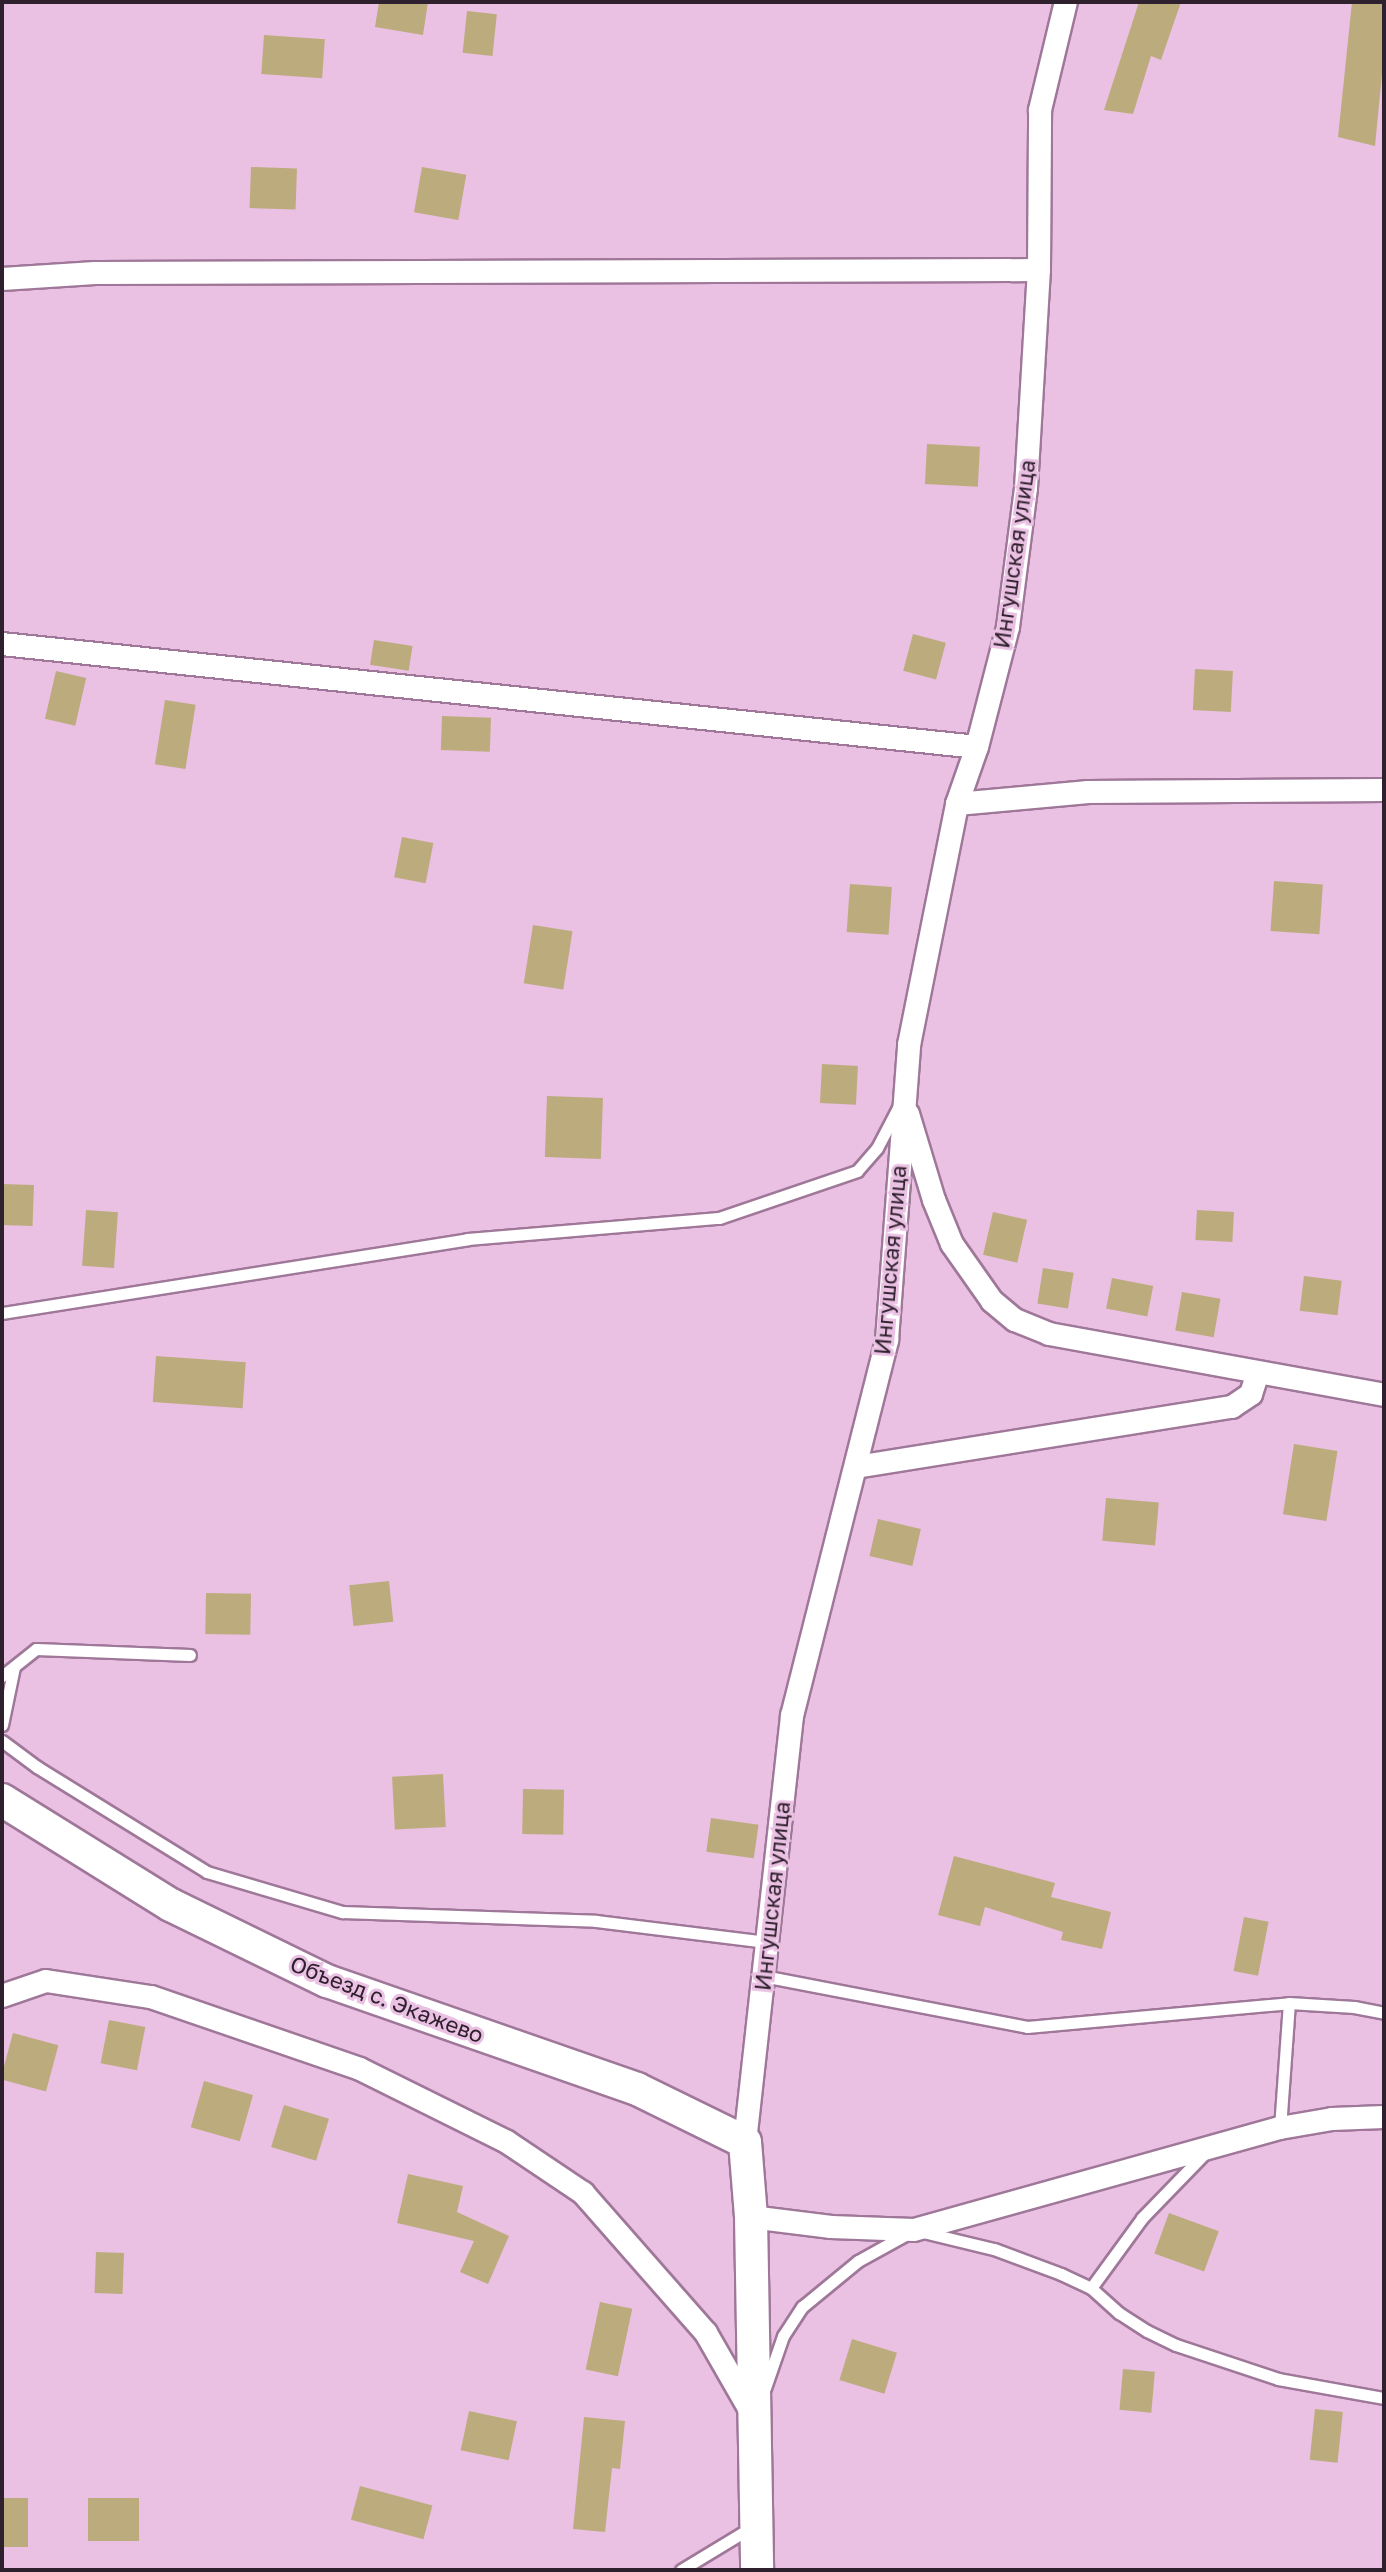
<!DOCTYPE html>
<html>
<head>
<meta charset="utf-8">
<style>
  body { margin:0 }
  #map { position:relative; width:1386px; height:2572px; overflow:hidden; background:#eac0e3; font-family:"Golos Text",sans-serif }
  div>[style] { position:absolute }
  .building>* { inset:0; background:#bcac7d; transform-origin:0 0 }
  .roads { filter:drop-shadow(2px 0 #9f7899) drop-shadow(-2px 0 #9f7899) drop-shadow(0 2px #9f7899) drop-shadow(0 -2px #9f7899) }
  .lane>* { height:11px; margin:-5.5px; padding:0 5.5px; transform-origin:5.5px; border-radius:5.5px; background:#fff }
  .street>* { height:22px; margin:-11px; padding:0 11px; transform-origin:11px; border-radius:11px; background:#fff }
  .secondary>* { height:32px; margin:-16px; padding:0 16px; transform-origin:16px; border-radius:16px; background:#fff }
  span { translate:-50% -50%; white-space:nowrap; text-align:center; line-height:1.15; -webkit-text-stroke:6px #eac0e3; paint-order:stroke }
  .street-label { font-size:22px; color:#2f202d }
  .frame { position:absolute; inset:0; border:4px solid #2f202d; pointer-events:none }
</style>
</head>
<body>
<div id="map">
  <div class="building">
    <i style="clip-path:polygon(379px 2px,428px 2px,423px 35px,375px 27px)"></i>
    <i style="clip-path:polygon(1139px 2px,1181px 2px,1161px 60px,1151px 56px,1133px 114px,1104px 110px)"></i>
    <i style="clip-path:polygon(1352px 2px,1384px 2px,1384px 53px,1375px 146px,1338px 137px)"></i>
    <i style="left:467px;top:11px;width:30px;height:42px;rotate:6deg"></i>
    <i style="left:264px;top:35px;width:61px;height:39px;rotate:4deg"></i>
    <i style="left:251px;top:167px;width:46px;height:41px;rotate:2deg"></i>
    <i style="left:422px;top:167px;width:45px;height:46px;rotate:10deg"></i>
    <i style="left:927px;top:444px;width:53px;height:40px;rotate:3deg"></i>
    <i style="left:913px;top:634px;width:34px;height:38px;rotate:15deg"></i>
    <i style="left:374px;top:640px;width:39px;height:25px;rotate:9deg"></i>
    <i style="left:1195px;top:669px;width:38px;height:41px;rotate:3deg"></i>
    <i style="left:56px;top:671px;width:31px;height:49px;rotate:13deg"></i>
    <i style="left:165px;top:700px;width:31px;height:65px;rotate:9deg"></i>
    <i style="left:442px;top:716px;width:49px;height:34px;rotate:2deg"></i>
    <i style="left:402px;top:837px;width:32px;height:41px;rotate:11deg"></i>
    <i style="left:1274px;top:881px;width:49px;height:50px;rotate:4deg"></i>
    <i style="left:850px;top:884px;width:42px;height:48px;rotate:4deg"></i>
    <i style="left:533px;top:925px;width:40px;height:59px;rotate:9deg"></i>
    <i style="left:822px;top:1064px;width:36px;height:39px;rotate:3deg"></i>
    <i style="left:547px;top:1096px;width:56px;height:61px;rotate:2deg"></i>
    <i style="left:2px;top:1184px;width:32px;height:41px;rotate:2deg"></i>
    <i style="left:86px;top:1210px;width:32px;height:56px;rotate:4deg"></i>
    <i style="left:1197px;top:1210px;width:37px;height:30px;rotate:3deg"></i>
    <i style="left:993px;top:1212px;width:35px;height:44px;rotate:13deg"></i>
    <i style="left:1043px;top:1268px;width:31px;height:36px;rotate:9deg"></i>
    <i style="left:1304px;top:1276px;width:38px;height:35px;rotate:7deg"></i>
    <i style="left:1112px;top:1278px;width:42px;height:31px;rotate:11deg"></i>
    <i style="left:1182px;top:1292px;width:39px;height:39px;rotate:10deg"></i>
    <i style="left:156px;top:1356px;width:90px;height:46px;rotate:4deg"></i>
    <i style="left:1294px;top:1444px;width:44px;height:71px;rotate:9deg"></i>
    <i style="left:1106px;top:1498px;width:53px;height:43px;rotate:5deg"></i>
    <i style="left:878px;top:1519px;width:44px;height:38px;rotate:13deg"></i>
    <i style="left:389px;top:1581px;width:41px;height:40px;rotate:84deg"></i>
    <i style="left:206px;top:1593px;width:45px;height:41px;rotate:1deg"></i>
    <i style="left:443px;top:1774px;width:53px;height:51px;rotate:87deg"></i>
    <i style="left:523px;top:1789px;width:41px;height:45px;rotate:1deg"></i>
    <i style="left:711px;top:1818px;width:48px;height:34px;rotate:8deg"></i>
    <i style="clip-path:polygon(954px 1856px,1055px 1883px,1051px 1897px,1111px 1912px,1102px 1949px,1061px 1940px,1063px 1932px,985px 1907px,980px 1926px,938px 1915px)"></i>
    <i style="left:1244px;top:1917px;width:25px;height:55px;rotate:11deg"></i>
    <i style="left:109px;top:2020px;width:37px;height:44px;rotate:11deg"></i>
    <i style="left:13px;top:2033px;width:47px;height:48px;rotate:15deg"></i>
    <i style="left:204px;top:2081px;width:51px;height:48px;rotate:16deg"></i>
    <i style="left:284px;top:2105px;width:47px;height:44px;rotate:17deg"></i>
    <i style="clip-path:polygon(408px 2174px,463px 2186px,457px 2212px,509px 2236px,488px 2284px,460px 2272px,474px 2241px,397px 2223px)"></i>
    <i style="left:1169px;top:2213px;width:53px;height:43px;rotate:20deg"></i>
    <i style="left:96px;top:2252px;width:28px;height:41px;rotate:2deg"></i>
    <i style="left:600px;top:2302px;width:33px;height:69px;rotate:12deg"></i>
    <i style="left:852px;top:2339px;width:47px;height:43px;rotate:17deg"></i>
    <i style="left:1123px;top:2369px;width:32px;height:41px;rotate:5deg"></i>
    <i style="left:1315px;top:2409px;width:28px;height:51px;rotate:6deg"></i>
    <i style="left:469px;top:2411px;width:49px;height:40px;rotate:12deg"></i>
    <i style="clip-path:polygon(584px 2417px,625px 2421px,620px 2469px,612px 2468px,605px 2532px,573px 2529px)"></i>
    <i style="left:360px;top:2486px;width:75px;height:35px;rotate:15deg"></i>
    <i style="left:2px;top:2498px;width:26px;height:49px"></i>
    <i style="left:88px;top:2498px;width:51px;height:43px"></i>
  </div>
  <div class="roads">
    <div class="lane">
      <i style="left:2px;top:1313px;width:471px;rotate:-9deg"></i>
      <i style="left:467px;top:1239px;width:253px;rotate:-4.8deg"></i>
      <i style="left:719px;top:1218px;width:146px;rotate:-18.8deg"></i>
      <i style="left:857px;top:1171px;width:30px;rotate:-49deg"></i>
      <i style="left:877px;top:1148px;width:47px;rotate:-62.4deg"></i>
      <i style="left:2px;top:1676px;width:43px;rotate:-38.5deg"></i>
      <i style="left:36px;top:1649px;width:154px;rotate:2.2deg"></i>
      <i style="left:2px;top:1725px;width:59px;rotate:-78.3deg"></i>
      <i style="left:2px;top:1741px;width:44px;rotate:36.6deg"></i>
      <i style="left:37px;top:1767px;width:200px;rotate:31.7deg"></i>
      <i style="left:207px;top:1872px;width:141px;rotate:16.5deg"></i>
      <i style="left:342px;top:1912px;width:254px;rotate:2deg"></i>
      <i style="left:596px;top:1921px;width:172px;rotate:7deg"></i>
      <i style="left:763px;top:1976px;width:269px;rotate:10.9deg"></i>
      <i style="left:1027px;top:2027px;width:263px;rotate:-5.2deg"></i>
      <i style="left:1289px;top:2003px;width:65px;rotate:3.5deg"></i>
      <i style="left:1354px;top:2007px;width:31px;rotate:11deg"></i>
      <i style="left:1280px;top:2128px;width:125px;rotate:-85.9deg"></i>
      <i style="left:923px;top:2232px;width:73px;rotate:13.5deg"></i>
      <i style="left:994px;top:2249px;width:72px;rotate:20.5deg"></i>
      <i style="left:1061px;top:2274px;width:33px;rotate:25deg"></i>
      <i style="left:1091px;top:2288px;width:38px;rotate:42deg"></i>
      <i style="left:1119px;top:2313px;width:33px;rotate:33deg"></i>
      <i style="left:1147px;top:2331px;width:32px;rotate:26deg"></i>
      <i style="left:1176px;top:2345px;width:108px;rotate:18.4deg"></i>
      <i style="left:1278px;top:2379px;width:108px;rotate:10.2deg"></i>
      <i style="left:1091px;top:2288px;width:87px;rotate:-53.9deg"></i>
      <i style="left:1142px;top:2218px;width:91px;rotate:-45.9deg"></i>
      <i style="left:765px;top:2388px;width:55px;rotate:-70.9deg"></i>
      <i style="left:783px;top:2336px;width:35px;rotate:-57deg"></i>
      <i style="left:802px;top:2307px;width:72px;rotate:-39.4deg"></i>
      <i style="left:858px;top:2261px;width:56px;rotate:-28.9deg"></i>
      <i style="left:681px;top:2570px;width:83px;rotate:-31.2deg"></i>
    </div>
    <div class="street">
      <i style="left:2px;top:279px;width:93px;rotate:-3.7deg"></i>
      <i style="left:95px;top:273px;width:944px;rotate:-0.18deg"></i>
      <i style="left:2px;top:644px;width:980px;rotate:6.03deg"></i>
      <i style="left:957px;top:804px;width:132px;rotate:-5.2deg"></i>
      <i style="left:1088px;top:792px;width:296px;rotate:-0.4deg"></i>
      <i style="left:908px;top:1114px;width:90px;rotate:73.2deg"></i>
      <i style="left:934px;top:1200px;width:48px;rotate:67.8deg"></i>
      <i style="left:952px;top:1244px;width:70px;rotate:54.9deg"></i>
      <i style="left:992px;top:1301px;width:30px;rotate:40deg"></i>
      <i style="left:1015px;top:1320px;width:37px;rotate:22deg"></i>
      <i style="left:1049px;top:1334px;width:341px;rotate:10.3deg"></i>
      <i style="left:856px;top:1467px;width:381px;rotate:-9.1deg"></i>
      <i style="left:1232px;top:1407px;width:23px;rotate:-34deg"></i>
      <i style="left:1251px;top:1394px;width:22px;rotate:-72deg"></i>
      <i style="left:2px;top:1996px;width:46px;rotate:-18.8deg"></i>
      <i style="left:46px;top:1981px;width:106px;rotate:8.7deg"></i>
      <i style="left:151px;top:1997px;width:221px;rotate:19deg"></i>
      <i style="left:360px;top:2069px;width:164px;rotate:26.4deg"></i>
      <i style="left:507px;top:2142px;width:92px;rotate:33.9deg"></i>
      <i style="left:583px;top:2193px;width:186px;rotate:48.7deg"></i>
      <i style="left:706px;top:2333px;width:95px;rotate:60.2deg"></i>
      <i style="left:745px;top:2142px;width:429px;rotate:-83.7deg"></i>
      <i style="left:792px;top:1716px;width:388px;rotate:-75.8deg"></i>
      <i style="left:887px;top:1340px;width:296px;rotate:-85.7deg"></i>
      <i style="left:909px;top:1045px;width:246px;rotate:-78.7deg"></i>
      <i style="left:957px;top:804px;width:60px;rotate:-70.7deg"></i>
      <i style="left:977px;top:747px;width:124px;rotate:-75.5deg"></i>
      <i style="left:1008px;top:627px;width:140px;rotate:-82.6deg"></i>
      <i style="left:1026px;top:488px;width:218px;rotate:-86.6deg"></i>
      <i style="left:1039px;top:270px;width:160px;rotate:-89.6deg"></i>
      <i style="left:1040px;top:110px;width:111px;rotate:-76.5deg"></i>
      <i style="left:751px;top:2217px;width:81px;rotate:7.1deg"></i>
      <i style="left:831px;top:2227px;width:83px;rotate:2.1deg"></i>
      <i style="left:914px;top:2230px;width:380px;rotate:-15.6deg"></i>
      <i style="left:1280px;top:2128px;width:53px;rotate:-9.8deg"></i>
      <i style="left:1332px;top:2119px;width:52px;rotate:-2.2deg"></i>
    </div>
    <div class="secondary">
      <i style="left:2px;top:1800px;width:199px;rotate:31.9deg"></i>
      <i style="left:171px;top:1905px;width:174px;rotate:26deg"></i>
      <i style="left:327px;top:1981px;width:328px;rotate:19.2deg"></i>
      <i style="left:637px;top:2089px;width:120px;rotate:26.1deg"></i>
      <i style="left:745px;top:2142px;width:75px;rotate:85.4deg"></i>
      <i style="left:751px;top:2217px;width:353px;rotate:89deg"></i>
    </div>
  </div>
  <div class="street-label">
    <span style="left:1014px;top:554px;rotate:-82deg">Ингушская улица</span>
    <span style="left:890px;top:1260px;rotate:-85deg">Ингушская улица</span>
    <span style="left:772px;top:1896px;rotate:-84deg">Ингушская улица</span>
    <span style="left:387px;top:1999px;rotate:21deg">Объезд с. Экажево</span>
  </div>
  <div class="frame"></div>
</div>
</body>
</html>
